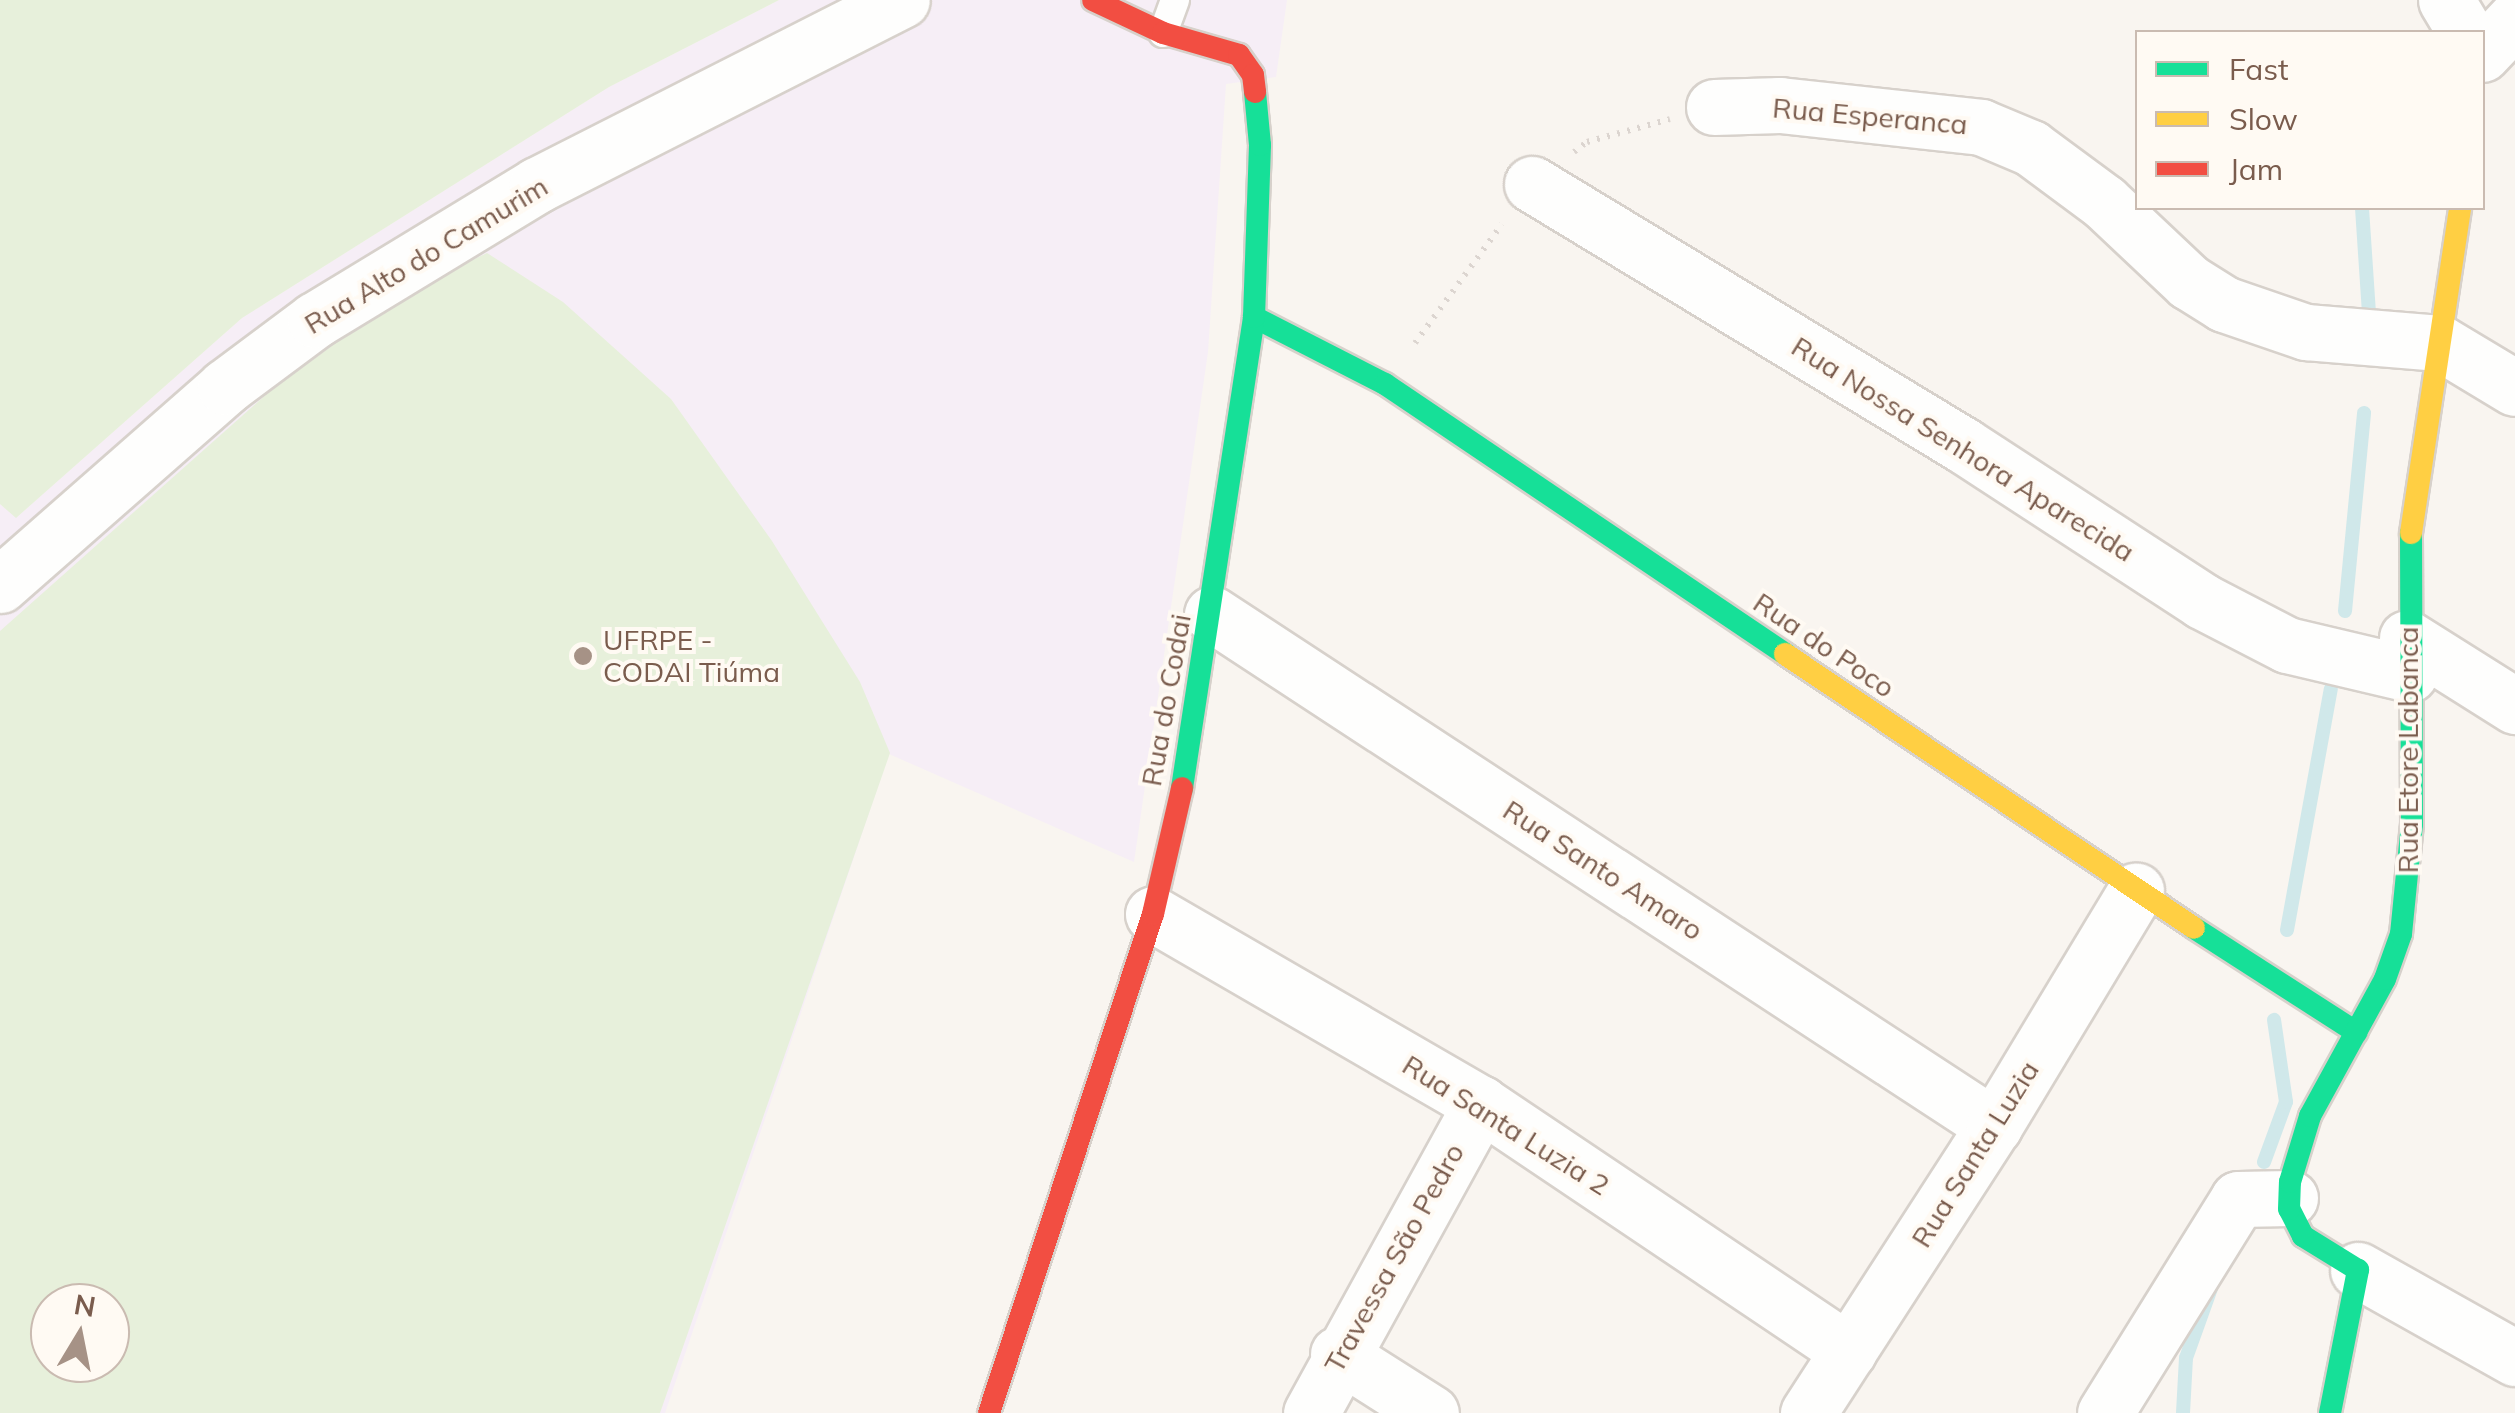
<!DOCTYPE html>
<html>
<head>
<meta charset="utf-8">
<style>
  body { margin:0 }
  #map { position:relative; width:2515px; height:1413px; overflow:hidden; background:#f9f5f0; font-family:Mulish,sans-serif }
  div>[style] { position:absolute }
  .education>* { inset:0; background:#f6eef6 }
  .green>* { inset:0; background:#e7f0db }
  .stream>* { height:14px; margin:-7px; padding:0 7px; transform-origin:7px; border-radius:7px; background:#d0e8ea }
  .path>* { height:6px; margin-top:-3px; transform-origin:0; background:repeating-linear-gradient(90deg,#dcd5d0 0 2.5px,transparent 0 10.5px) }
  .roads { filter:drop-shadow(2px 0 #d7d1cb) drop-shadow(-2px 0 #d7d1cb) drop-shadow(0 2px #d7d1cb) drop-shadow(0 -2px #d7d1cb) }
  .lane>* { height:28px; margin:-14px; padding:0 14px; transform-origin:14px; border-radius:14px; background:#fefefd }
  .street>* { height:55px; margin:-27.5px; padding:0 27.5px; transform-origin:27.5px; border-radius:27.5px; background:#fefefd }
  .fast>* { height:22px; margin:-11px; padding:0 11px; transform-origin:11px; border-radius:11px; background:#16e098 }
  .slow>* { height:22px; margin:-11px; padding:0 11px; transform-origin:11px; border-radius:11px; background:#ffcf43 }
  .jam>* { height:22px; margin:-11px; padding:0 11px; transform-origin:11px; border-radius:11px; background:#f24e42 }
  .dots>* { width:28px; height:28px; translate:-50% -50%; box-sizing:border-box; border:5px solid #fffaf3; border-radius:50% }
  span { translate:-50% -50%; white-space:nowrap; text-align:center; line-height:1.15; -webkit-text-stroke:8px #fffaf3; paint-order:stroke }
  .street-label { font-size:28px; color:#7a5c4d }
  .poi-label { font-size:28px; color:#7a5c4d }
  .left { translate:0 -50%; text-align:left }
  .legend { position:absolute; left:2135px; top:30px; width:350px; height:180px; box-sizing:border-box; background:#fffaf3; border:2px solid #cabbb1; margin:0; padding:12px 18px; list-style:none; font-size:30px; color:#7a5c4d }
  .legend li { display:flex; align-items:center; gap:20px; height:50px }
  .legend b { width:50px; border:2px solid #cabbb1 }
  .north { position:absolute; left:30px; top:1283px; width:100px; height:100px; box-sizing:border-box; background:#fffaf3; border:2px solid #cabbb1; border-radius:50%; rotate:10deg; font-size:28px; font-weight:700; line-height:40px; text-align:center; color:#7a5c4d }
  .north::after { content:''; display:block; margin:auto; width:35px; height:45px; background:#a69286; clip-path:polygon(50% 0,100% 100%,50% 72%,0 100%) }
</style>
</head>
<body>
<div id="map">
  <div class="education">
    <i style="clip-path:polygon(evenodd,779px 0,1287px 0,1276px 77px,1226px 84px,1208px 352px,1134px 862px,889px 754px,665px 1413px,0 1413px,0 504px,17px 517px,242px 318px,609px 87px,779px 0,50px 1303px,110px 1303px,110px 1363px,50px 1363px,50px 1303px)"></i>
  </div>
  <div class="green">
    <i style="clip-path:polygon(0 0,779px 0,609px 87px,242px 318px,16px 518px,0 504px)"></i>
    <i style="clip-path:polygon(evenodd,487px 253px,563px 302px,671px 399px,772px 541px,860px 682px,890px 753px,660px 1413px,0 1413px,0 631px,269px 392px,405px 292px,487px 253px,50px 1303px,110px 1303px,110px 1363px,50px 1363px,50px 1303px)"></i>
  </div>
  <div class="stream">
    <i style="left:2362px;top:208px;width:106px;rotate:86.2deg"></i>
    <i style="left:2345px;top:611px;width:199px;rotate:-84.5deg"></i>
    <i style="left:2287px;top:930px;width:245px;rotate:-79.7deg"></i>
    <i style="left:2264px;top:1162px;width:64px;rotate:-69.9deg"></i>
    <i style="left:2286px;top:1102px;width:83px;rotate:-98.3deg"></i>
    <i style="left:2183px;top:1413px;width:55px;rotate:-86.9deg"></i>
    <i style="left:2186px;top:1358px;width:74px;rotate:-70.3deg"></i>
  </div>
  <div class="path">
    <i style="left:1574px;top:152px;width:16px;rotate:-38deg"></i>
    <i style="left:1587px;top:142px;width:86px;rotate:-15.5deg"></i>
    <i style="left:1415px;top:343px;width:147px;rotate:-53.8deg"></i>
  </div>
  <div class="roads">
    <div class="lane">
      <i style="left:1163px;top:33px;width:35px;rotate:-70deg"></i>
    </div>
    <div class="street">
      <i style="left:2446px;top:0;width:37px;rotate:59deg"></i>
      <i style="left:2482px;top:54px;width:48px;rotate:-46.7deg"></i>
      <i style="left:1714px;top:107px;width:66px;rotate:-1.7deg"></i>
      <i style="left:1780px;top:105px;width:202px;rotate:6.2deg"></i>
      <i style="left:1981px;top:127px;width:54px;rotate:22.8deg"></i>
      <i style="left:2031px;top:148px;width:91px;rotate:36.5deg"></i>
      <i style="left:2104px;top:202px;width:117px;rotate:43.3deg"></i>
      <i style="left:2189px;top:282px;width:41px;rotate:32.2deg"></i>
      <i style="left:2224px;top:304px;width:87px;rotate:18.9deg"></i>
      <i style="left:2306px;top:332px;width:134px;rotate:4.7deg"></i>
      <i style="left:2440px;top:343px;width:87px;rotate:31deg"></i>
      <i style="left:1532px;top:184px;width:504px;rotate:31.2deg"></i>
      <i style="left:1963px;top:445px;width:285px;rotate:33.1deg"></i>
      <i style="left:2202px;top:601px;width:96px;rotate:27.4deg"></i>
      <i style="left:2287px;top:645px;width:126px;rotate:13.3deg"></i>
      <i style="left:0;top:585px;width:300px;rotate:-41.3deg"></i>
      <i style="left:225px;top:387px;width:112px;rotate:-36.7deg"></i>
      <i style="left:315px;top:320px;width:260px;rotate:-31.3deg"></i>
      <i style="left:537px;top:185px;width:409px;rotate:-26.9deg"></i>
      <i style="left:1212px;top:614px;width:935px;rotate:33.21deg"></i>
      <i style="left:2407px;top:638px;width:128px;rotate:32.2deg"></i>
      <i style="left:1153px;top:914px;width:379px;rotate:30.1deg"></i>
      <i style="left:1481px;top:1104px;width:443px;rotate:33.9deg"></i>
      <i style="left:2358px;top:1270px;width:180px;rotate:29.3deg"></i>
      <i style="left:1338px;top:1354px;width:110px;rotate:32.4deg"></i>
      <i style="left:1311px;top:1413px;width:353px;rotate:-61.2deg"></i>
      <i style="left:1808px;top:1413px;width:342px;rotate:-57.1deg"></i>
      <i style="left:1994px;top:1126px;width:275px;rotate:-58.9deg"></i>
      <i style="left:2105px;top:1413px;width:252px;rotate:-58.1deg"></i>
      <i style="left:2238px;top:1199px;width:52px;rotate:-1.1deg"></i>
    </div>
    <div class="fast">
      <i style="left:1254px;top:317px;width:147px;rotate:27.1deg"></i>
      <i style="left:1385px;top:384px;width:483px;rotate:34deg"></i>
      <i style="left:1182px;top:788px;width:476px;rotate:-81.3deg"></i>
      <i style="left:1254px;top:317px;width:172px;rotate:-88deg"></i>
      <i style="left:1260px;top:145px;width:53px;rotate:-95.4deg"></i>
      <i style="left:2194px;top:928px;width:193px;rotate:32.7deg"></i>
      <i style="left:2330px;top:1413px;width:146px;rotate:-78.9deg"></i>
      <i style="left:2358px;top:1270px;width:65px;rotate:-148.3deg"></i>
      <i style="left:2303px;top:1236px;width:30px;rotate:-117deg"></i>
      <i style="left:2289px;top:1209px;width:27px;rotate:-88deg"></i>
      <i style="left:2290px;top:1182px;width:69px;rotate:-73.1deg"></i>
      <i style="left:2310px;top:1116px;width:156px;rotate:-61.3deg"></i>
      <i style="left:2385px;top:979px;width:48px;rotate:-70.4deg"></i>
      <i style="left:2401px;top:934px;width:111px;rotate:-84.3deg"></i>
      <i style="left:2412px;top:824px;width:291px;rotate:-90.2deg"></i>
    </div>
    <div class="slow">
      <i style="left:2411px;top:533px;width:329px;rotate:-81.4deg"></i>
      <i style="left:1785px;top:654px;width:492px;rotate:33.8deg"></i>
    </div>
    <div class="jam">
      <i style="left:1093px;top:0;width:77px;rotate:25.2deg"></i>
      <i style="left:1163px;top:33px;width:79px;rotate:16.1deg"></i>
      <i style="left:1239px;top:55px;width:24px;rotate:55deg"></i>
      <i style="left:1253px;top:75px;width:17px;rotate:83deg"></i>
      <i style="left:989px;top:1413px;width:525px;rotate:-71.81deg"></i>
      <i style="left:1153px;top:914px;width:129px;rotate:-77deg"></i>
    </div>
  </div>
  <div class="dots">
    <i style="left:583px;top:656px;background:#a69286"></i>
  </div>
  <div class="street-label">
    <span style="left:1870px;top:116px;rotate:5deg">Rua Esperanca</span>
    <span style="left:426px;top:255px;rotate:-31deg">Rua Alto do Camurim</span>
    <span style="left:1963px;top:449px;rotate:32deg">Rua Nossa Senhora Aparecida</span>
    <span style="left:1824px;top:645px;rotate:34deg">Rua do Poco</span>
    <span style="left:1166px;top:700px;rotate:-80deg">Rua do Codai</span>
    <span style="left:2408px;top:750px;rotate:-90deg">Rua Etore Labanca</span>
    <span style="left:1603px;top:870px;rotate:33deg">Rua Santo Amaro</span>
    <span style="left:1506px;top:1125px;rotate:32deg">Rua Santa Luzia 2</span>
    <span style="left:1975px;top:1154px;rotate:-58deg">Rua Santa Luzia</span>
    <span style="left:1394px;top:1258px;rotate:-61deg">Travessa São Pedro</span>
  </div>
  <div class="poi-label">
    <span class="left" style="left:603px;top:656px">UFRPE -<br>CODAI Tiúma</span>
  </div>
  <ul class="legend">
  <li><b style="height:12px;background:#16e098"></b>Fast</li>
  <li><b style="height:12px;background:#ffcf43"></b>Slow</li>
  <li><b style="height:12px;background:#f24e42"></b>Jam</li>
  </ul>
  <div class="north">N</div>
</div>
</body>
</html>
